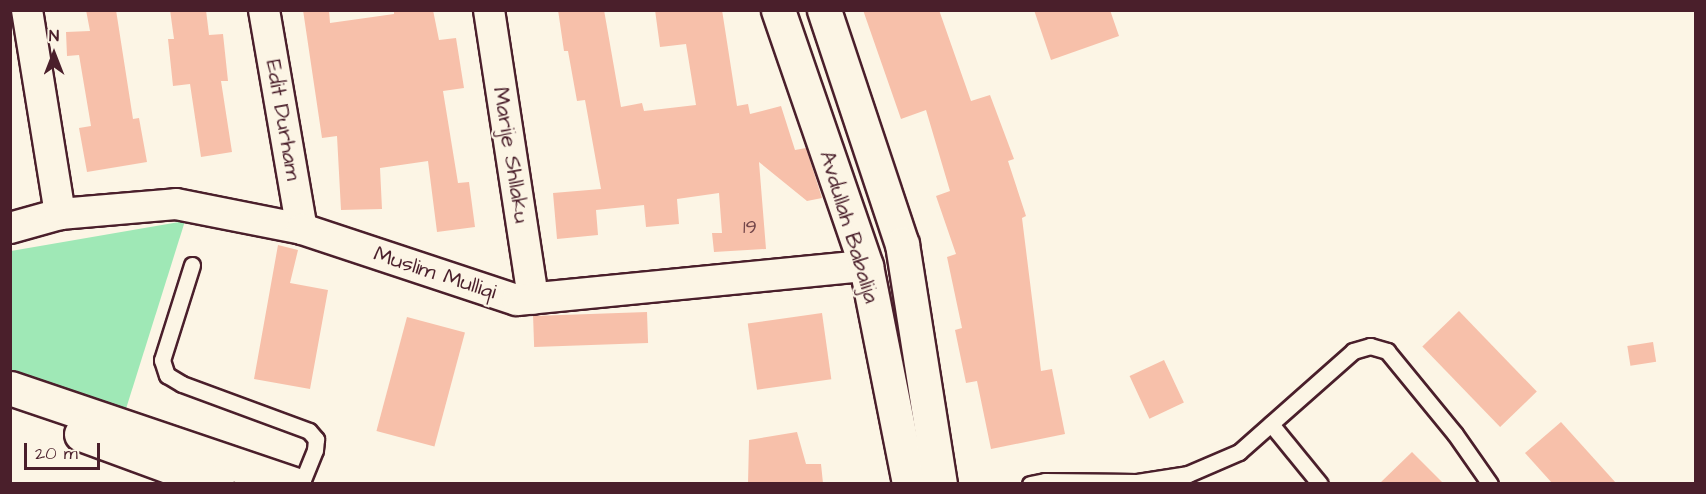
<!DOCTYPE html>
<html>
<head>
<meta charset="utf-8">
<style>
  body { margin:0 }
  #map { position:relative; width:1706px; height:494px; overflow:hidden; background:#fcf5e5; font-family:"Architects Daughter",sans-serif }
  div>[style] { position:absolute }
  .green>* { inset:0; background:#9fe8b6 }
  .building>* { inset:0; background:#f7c0aa; transform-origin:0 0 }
  .roads { filter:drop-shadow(2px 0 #4a1f2b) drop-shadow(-2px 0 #4a1f2b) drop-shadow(0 2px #4a1f2b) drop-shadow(0 -2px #4a1f2b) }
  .service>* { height:15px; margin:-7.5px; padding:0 7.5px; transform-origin:7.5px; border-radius:7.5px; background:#fcf5e5 }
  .minor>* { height:30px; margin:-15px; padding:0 15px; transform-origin:15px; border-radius:15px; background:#fcf5e5 }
  .secondary>* { height:33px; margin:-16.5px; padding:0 16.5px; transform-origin:16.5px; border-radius:16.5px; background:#fcf5e5 }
  .primary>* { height:33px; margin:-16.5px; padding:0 16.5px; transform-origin:16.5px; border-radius:16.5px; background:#fcf5e5 }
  span { translate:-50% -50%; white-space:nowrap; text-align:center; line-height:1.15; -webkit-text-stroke:4.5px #fcf5e5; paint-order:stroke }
  .number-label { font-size:20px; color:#75474b }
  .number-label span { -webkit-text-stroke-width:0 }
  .street-label { font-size:22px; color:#4a1f2b }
  .frame { position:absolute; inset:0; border:12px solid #4a1f2b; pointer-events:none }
  .north { position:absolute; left:24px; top:24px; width:60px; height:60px; -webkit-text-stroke:4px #fcf5e5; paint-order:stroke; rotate:0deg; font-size:16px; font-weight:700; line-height:24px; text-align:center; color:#4a1f2b }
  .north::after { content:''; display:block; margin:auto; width:21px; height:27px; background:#4a1f2b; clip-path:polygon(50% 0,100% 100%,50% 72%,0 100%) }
  .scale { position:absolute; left:24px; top:443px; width:76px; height:27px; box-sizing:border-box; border:3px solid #4a1f2b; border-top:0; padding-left:8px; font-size:18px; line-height:21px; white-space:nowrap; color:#4a1f2b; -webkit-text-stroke:4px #fcf5e5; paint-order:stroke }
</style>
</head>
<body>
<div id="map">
  <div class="green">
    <i style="clip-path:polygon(185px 221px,125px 412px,11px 373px,11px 251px)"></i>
  </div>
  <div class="building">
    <i style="clip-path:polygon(86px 10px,116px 10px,133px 119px,139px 118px,147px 162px,87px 172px,79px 128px,91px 126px,79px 55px,67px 56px,66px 32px,90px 31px)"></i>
    <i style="clip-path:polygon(170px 10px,206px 10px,209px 35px,223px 34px,228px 81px,221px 81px,232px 152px,201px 157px,190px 84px,173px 86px,168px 39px,174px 39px)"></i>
    <i style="clip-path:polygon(303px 10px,329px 10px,330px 23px,394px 14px,394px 10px,433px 10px,439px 40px,456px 38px,464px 88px,443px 91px,458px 183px,469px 182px,475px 227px,437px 232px,428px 161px,380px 168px,382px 209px,341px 210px,337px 136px,322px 138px)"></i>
    <i style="clip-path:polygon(558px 10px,604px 10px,621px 107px,642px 103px,644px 111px,696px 105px,686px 44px,660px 47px,655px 10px,722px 10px,737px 106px,748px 104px,750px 114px,781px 106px,795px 150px,806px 148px,822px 198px,807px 201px,759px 162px,766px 249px,714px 252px,712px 233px,722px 233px,719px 193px,677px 199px,679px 224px,646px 227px,644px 205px,596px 210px,598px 235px,557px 239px,553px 193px,601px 189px,585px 100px,577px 101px,568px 51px,564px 51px)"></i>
    <i style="clip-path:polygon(863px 10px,939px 10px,971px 101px,990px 95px,1014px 159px,1008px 161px,1026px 216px,1022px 218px,1041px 371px,1052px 369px,1065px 434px,991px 449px,977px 381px,966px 383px,955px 330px,962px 328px,947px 257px,956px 254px,936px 196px,950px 191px,926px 110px,901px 119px)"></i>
    <i style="clip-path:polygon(1034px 10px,1110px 10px,1119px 36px,1051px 60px)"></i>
    <i style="clip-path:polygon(278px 245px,298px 250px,290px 283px,328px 290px,310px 389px,254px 379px)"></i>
    <i style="left:1459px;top:311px;width:112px;height:51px;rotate:46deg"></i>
    <i style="left:647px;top:312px;width:31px;height:114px;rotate:88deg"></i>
    <i style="left:822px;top:313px;width:67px;height:75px;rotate:82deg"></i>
    <i style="left:407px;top:317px;width:60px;height:118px;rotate:15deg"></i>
    <i style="left:1653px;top:342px;width:20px;height:26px;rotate:81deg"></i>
    <i style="left:1164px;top:360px;width:47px;height:38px;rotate:65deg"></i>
    <i style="clip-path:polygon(1561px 422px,1616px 483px,1552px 483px,1525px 453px)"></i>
    <i style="clip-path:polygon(797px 432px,806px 464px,821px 464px,823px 483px,748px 483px,749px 440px)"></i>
    <i style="clip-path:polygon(1412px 452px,1443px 483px,1380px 483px)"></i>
  </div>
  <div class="roads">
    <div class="service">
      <i style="left:192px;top:265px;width:100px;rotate:107.5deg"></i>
      <i style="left:162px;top:360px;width:16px;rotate:72deg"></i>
      <i style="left:167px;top:375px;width:17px;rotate:31deg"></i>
      <i style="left:182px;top:384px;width:135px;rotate:20.3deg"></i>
      <i style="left:309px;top:431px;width:11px;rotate:49deg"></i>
      <i style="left:316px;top:439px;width:11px;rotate:95deg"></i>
      <i style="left:315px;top:450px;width:37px;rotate:112deg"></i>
      <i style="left:1271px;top:424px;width:77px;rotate:50.8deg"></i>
      <i style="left:1030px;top:484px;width:15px;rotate:-11deg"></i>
      <i style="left:1045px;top:481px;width:92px;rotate:0.6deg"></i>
      <i style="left:1137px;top:482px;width:52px;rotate:-8.9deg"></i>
      <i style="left:1188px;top:474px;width:56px;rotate:-23.3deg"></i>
      <i style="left:1239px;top:452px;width:152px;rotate:-41.5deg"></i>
      <i style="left:1353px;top:351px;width:18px;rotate:-16deg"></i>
      <i style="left:1370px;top:346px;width:18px;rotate:16deg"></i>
      <i style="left:1387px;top:351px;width:107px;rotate:50.7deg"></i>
      <i style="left:1455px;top:434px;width:61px;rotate:55deg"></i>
    </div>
    <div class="minor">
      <i style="left:27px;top:10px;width:207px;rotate:80.8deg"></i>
      <i style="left:264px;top:10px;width:222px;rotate:80.2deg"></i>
      <i style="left:489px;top:10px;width:292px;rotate:81.3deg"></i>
      <i style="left:10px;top:228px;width:52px;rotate:-15.6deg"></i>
      <i style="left:60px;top:214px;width:116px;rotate:-4.9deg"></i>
      <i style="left:176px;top:204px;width:128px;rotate:11.2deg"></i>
      <i style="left:302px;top:229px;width:226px;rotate:18.3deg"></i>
      <i style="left:517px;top:300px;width:351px;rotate:-5.6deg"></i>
    </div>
    <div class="secondary">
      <i style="left:10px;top:388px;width:300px;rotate:18.7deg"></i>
      <i style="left:81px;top:434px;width:145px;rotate:20.2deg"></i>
    </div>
    <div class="primary">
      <i style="left:778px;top:10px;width:271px;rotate:71deg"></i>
      <i style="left:866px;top:266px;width:222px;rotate:78.8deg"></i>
      <i style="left:824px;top:10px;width:247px;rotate:71.6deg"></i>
      <i style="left:902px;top:244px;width:243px;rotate:81deg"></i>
    </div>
  </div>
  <div class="number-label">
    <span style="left:750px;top:227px">19</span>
  </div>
  <div class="street-label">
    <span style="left:283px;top:120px;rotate:80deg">Edit Durham</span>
    <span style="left:511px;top:155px;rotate:81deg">Marije Shllaku</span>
    <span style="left:849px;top:227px;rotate:73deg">Avdullah Babalija</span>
    <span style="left:435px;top:273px;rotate:18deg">Muslim Mulliqi</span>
  </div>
  <div class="frame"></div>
  <div class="north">N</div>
  <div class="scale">20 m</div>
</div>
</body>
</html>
